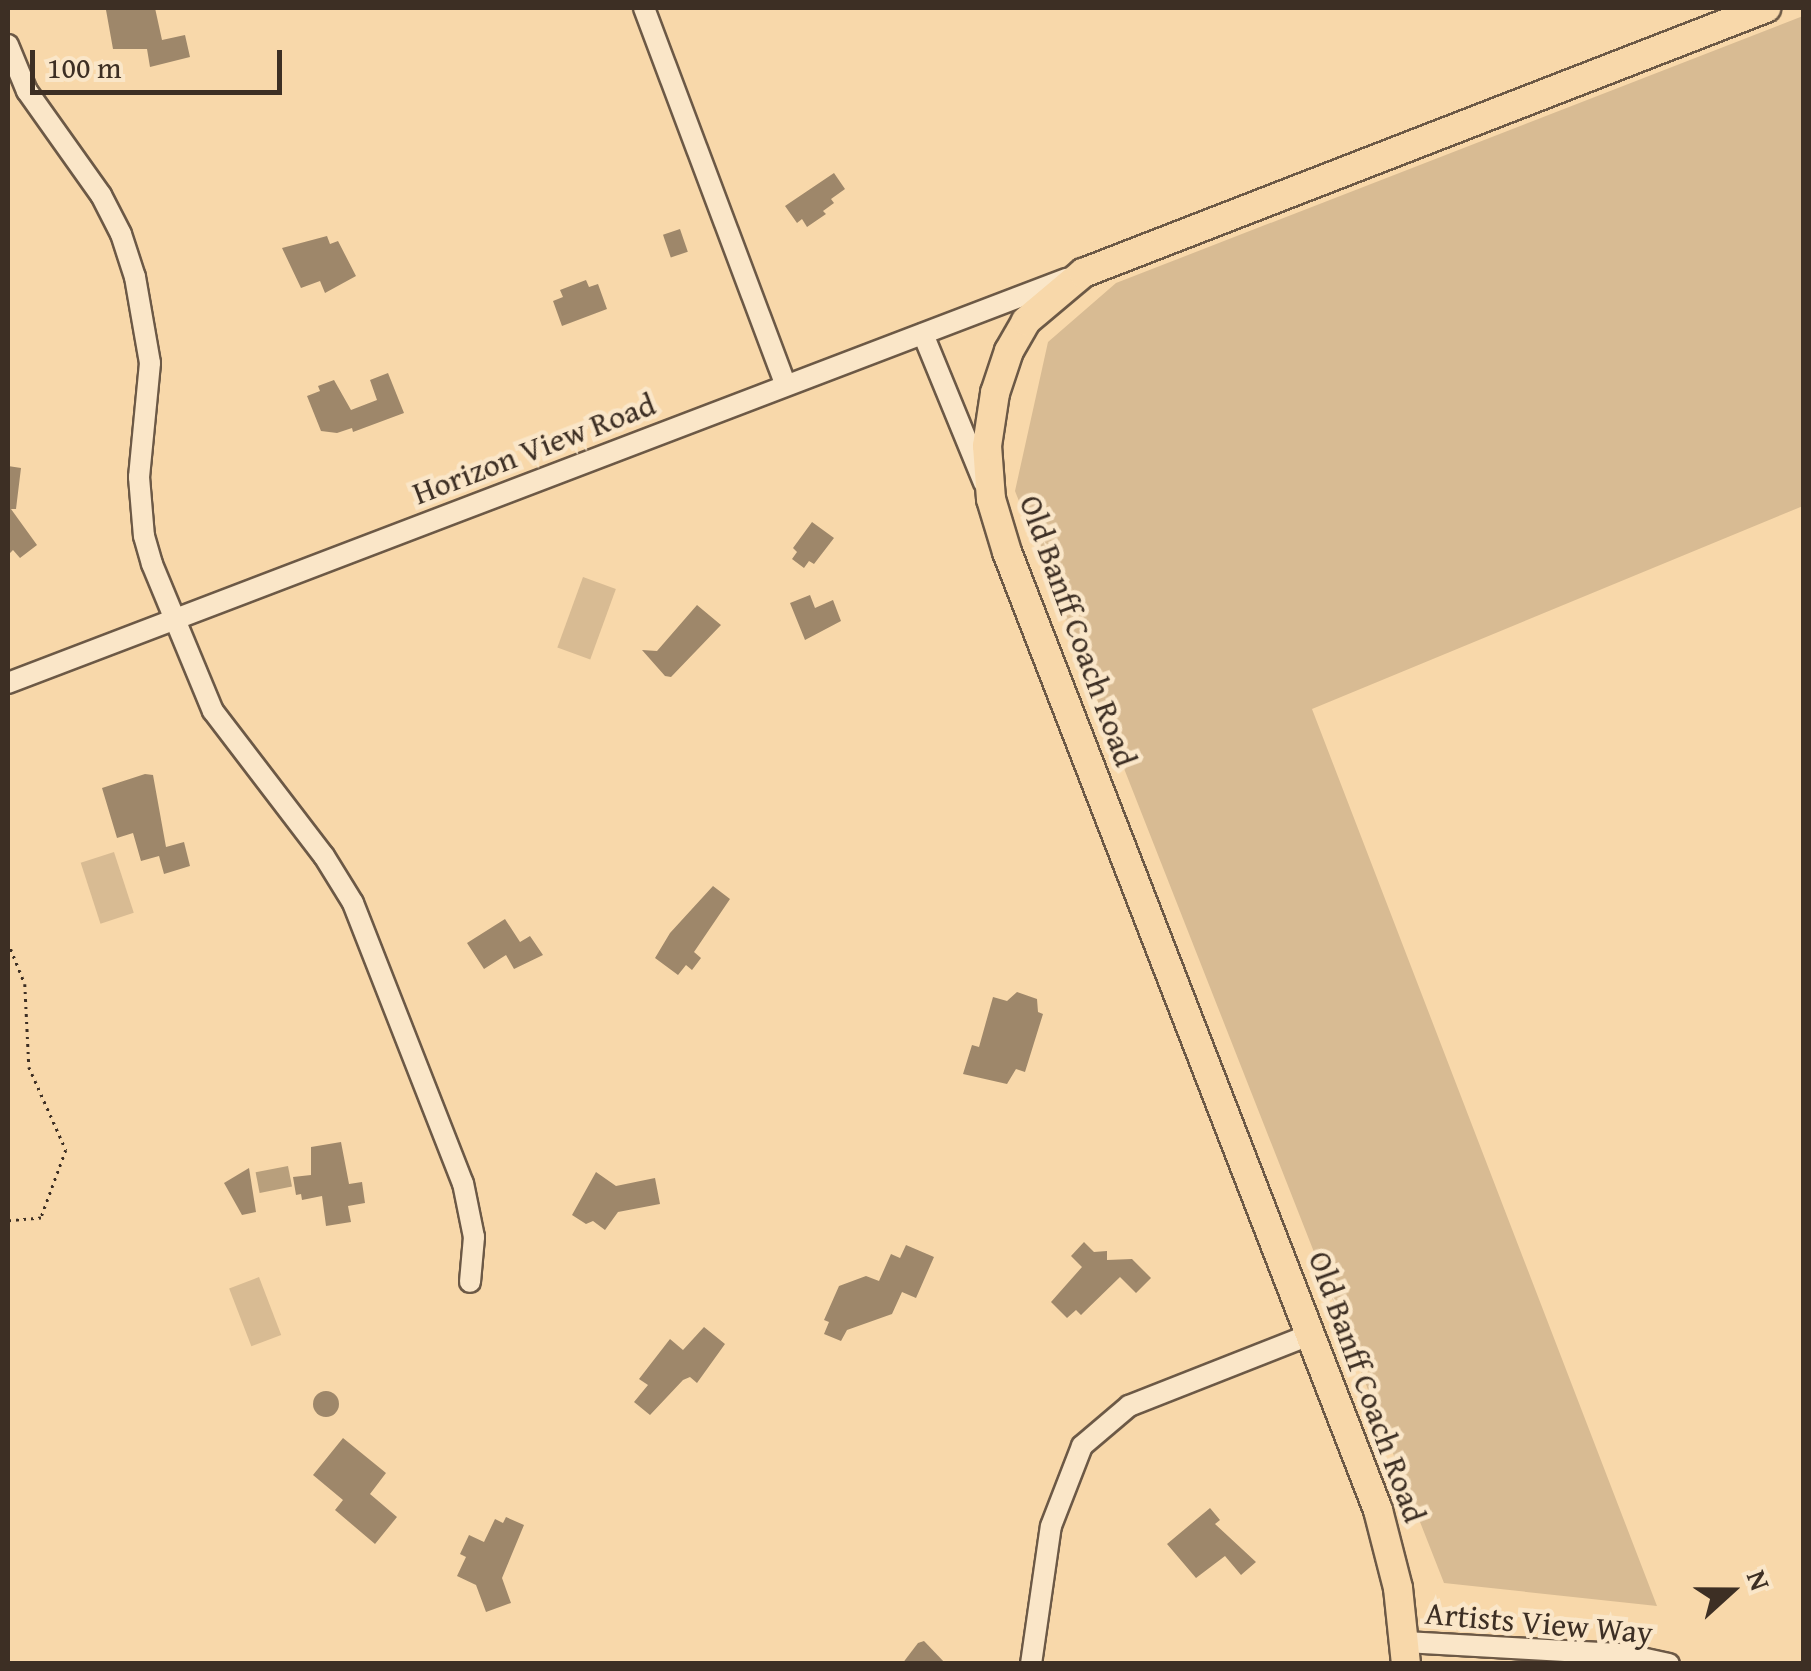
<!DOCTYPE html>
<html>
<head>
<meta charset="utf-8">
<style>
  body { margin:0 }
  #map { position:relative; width:1811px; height:1671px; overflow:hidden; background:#f8d8aa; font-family:"Gentium Book Plus",serif }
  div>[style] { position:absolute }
  .green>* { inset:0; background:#d8bb93; transform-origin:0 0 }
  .water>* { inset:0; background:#b89f7c; transform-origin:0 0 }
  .building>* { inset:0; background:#9e876a; transform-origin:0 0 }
  .round { border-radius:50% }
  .path>* { height:2.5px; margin-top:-1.25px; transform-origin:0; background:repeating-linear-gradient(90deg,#3d2f24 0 2.5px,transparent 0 7.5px) }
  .roads { filter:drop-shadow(2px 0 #6c5946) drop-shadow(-2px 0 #6c5946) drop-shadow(0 2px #6c5946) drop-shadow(0 -2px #6c5946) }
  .minor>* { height:20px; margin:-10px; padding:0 10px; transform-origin:10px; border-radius:10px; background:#fae6c8 }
  .major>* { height:28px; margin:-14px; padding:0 14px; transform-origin:14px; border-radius:14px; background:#f8d8aa }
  span { translate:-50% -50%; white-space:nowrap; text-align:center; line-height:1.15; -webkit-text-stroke:9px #fae6c8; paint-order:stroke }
  .street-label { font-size:32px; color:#3d2f24 }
  .frame { position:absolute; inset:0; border:10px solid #3d2f24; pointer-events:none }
  .north { position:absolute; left:1681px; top:1541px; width:100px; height:100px; -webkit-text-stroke:8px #fae6c8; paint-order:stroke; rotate:69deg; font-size:28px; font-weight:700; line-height:40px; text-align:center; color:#3d2f24 }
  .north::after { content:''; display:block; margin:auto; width:35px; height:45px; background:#3d2f24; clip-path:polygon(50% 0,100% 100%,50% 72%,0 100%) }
  .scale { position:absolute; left:30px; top:50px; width:252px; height:45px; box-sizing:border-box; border:5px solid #3d2f24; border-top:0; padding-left:12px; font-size:30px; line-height:35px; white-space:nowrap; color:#3d2f24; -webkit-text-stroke:8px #fae6c8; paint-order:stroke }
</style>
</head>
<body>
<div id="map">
  <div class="green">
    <i style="clip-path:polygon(1803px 16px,1803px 506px,1312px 709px,1657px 1606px,1444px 1583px,1015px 491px,1048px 342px,1116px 283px)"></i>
    <i style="left:583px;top:577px;width:35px;height:75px;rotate:20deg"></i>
    <i style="left:114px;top:852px;width:64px;height:35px;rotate:72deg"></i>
    <i style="left:259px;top:1277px;width:62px;height:32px;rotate:69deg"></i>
  </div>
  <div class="water">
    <i style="left:288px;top:1166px;width:21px;height:33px;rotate:79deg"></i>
  </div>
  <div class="building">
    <i style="clip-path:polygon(118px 8px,155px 8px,162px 40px,185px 35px,190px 57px,150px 67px,147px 49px,113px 49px,106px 10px)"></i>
    <i style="clip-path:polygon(834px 173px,845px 189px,831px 199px,834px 203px,823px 211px,826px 214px,807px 227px,802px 219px,797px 223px,785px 206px)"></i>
    <i style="left:680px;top:229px;width:24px;height:18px;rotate:71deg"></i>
    <i style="clip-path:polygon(327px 236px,330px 244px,338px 241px,356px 276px,325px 293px,320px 281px,301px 288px,282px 248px)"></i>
    <i style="clip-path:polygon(586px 280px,589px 287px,598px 284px,607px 309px,562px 326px,553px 301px,563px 297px,560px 290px)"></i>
    <i style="clip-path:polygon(388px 373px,404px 413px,353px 432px,352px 428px,337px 433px,321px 431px,307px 396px,320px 391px,318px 386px,334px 380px,351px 410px,377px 400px,370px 380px)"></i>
    <i style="clip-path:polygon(8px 466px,21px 468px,16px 509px,11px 509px,37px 545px,20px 558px,13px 550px,8px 555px)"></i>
    <i style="clip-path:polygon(812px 522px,834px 538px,814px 564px,809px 561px,804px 568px,792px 559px,797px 552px,793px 548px)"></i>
    <i style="clip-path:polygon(810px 595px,815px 608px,833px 600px,841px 621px,805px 640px,790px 603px)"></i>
    <i style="clip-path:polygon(697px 605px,721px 625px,671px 677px,665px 676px,642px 650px,657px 651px)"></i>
    <i style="clip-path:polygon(145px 774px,153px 775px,166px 847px,184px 842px,190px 866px,164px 874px,159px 856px,141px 861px,133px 833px,117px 838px,102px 788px)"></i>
    <i style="clip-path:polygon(713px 886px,730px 899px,694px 952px,701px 958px,692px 970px,686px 965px,678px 975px,655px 958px,670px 933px)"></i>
    <i style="clip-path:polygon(505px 919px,520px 942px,530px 936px,543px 955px,514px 969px,506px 955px,484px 969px,467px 943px)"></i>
    <i style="clip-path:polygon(1017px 992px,1037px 999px,1038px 1012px,1043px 1014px,1025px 1072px,1016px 1069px,1007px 1084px,963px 1074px,972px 1045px,979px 1047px,993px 997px,1007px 1001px)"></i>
    <i style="clip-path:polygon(341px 1142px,349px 1184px,362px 1182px,365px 1203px,348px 1206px,351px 1222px,326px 1226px,322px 1196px,302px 1200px,301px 1194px,296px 1195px,293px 1177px,311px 1175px,311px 1147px)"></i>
    <i style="clip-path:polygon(249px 1168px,256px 1212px,242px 1215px,224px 1183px)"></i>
    <i style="clip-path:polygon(596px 1172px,616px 1186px,655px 1178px,660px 1204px,618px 1212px,605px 1230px,593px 1221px,586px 1224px,572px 1215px)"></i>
    <i style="clip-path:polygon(1084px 1242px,1094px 1252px,1107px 1251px,1107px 1260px,1132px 1259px,1151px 1278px,1136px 1293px,1120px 1277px,1081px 1315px,1076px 1310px,1067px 1318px,1051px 1302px,1082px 1267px,1071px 1256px)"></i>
    <i style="clip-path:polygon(906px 1245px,934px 1257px,916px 1298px,902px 1292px,892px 1314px,847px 1330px,841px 1341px,824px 1334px,829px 1322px,824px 1320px,839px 1286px,866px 1276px,879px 1281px,891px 1254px,900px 1258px)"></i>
    <i style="clip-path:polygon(704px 1327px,725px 1344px,697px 1383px,690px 1377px,683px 1380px,650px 1415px,634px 1402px,648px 1385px,639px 1379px,670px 1339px,683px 1350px)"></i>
    <i class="round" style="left:313px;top:1391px;width:26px;height:26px"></i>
    <i style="clip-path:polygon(343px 1438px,386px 1473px,370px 1494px,397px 1517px,375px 1544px,335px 1510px,343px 1500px,313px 1475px)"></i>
    <i style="clip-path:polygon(1210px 1508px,1220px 1520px,1215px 1524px,1256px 1562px,1241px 1575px,1225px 1556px,1196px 1578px,1167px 1544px)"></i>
    <i style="clip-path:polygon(506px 1517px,524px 1525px,502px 1578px,511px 1603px,486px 1612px,476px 1585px,457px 1576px,466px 1557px,460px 1554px,469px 1535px,484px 1542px,495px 1519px,503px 1523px)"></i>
    <i style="clip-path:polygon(924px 1641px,946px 1664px,902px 1664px,918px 1643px)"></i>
  </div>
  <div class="path">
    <i style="left:8px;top:942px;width:45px;rotate:68deg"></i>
    <i style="left:25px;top:984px;width:83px;rotate:87.2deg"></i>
    <i style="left:29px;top:1067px;width:91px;rotate:66deg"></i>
    <i style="left:66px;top:1150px;width:72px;rotate:110.2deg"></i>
    <i style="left:41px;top:1218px;width:33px;rotate:175deg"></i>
  </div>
  <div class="roads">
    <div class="minor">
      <i style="left:644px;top:8px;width:402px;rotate:69.4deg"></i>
      <i style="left:8px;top:45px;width:50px;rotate:67.6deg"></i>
      <i style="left:27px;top:91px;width:128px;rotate:54.6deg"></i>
      <i style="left:101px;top:195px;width:44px;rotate:62.9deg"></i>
      <i style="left:121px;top:234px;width:45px;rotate:72deg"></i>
      <i style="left:135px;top:277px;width:87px;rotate:80.1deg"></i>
      <i style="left:150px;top:363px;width:115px;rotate:95.5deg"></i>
      <i style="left:139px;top:477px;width:59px;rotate:85.2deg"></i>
      <i style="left:144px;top:536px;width:29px;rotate:74deg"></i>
      <i style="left:152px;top:564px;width:159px;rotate:67.5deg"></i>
      <i style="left:213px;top:711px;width:183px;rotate:52.6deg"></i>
      <i style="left:324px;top:856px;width:55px;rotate:58.3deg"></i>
      <i style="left:353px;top:903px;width:301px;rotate:68.6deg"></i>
      <i style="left:463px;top:1183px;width:55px;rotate:78.5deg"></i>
      <i style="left:474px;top:1237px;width:45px;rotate:95.1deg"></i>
      <i style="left:923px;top:334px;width:161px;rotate:67.7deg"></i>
      <i style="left:8px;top:683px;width:1133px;rotate:-20.9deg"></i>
      <i style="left:1405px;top:1642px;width:218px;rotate:3.2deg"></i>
      <i style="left:1623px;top:1654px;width:47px;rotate:12.3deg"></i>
      <i style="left:1031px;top:1664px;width:139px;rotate:-81.8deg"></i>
      <i style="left:1051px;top:1526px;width:86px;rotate:-68.8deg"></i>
      <i style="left:1082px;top:1446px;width:62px;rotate:-40.4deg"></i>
      <i style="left:1129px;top:1406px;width:197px;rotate:-21.5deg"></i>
    </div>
    <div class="major">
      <i style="left:1406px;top:1664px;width:76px;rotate:-96deg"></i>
      <i style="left:1398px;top:1588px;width:81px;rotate:-104.4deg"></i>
      <i style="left:1378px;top:1510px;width:1027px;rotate:-111.17deg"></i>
      <i style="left:1007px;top:552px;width:55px;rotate:-106.8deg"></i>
      <i style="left:991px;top:499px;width:53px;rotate:-94.3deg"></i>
      <i style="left:987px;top:446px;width:54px;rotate:-81.4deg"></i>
      <i style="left:995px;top:393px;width:44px;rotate:-71.6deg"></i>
      <i style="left:1009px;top:351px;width:34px;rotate:-60deg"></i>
      <i style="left:1026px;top:321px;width:75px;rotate:-40.1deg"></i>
      <i style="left:1083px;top:273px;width:733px;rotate:-21.21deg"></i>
    </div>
  </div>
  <div class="street-label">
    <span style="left:534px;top:449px;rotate:-21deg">Horizon View Road</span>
    <span style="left:1078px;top:631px;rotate:70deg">Old Banff Coach Road</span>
    <span style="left:1367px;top:1387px;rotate:70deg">Old Banff Coach Road</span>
    <span style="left:1539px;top:1623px;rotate:5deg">Artists View Way</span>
  </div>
  <div class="frame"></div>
  <div class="north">N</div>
  <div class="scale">100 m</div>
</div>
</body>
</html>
